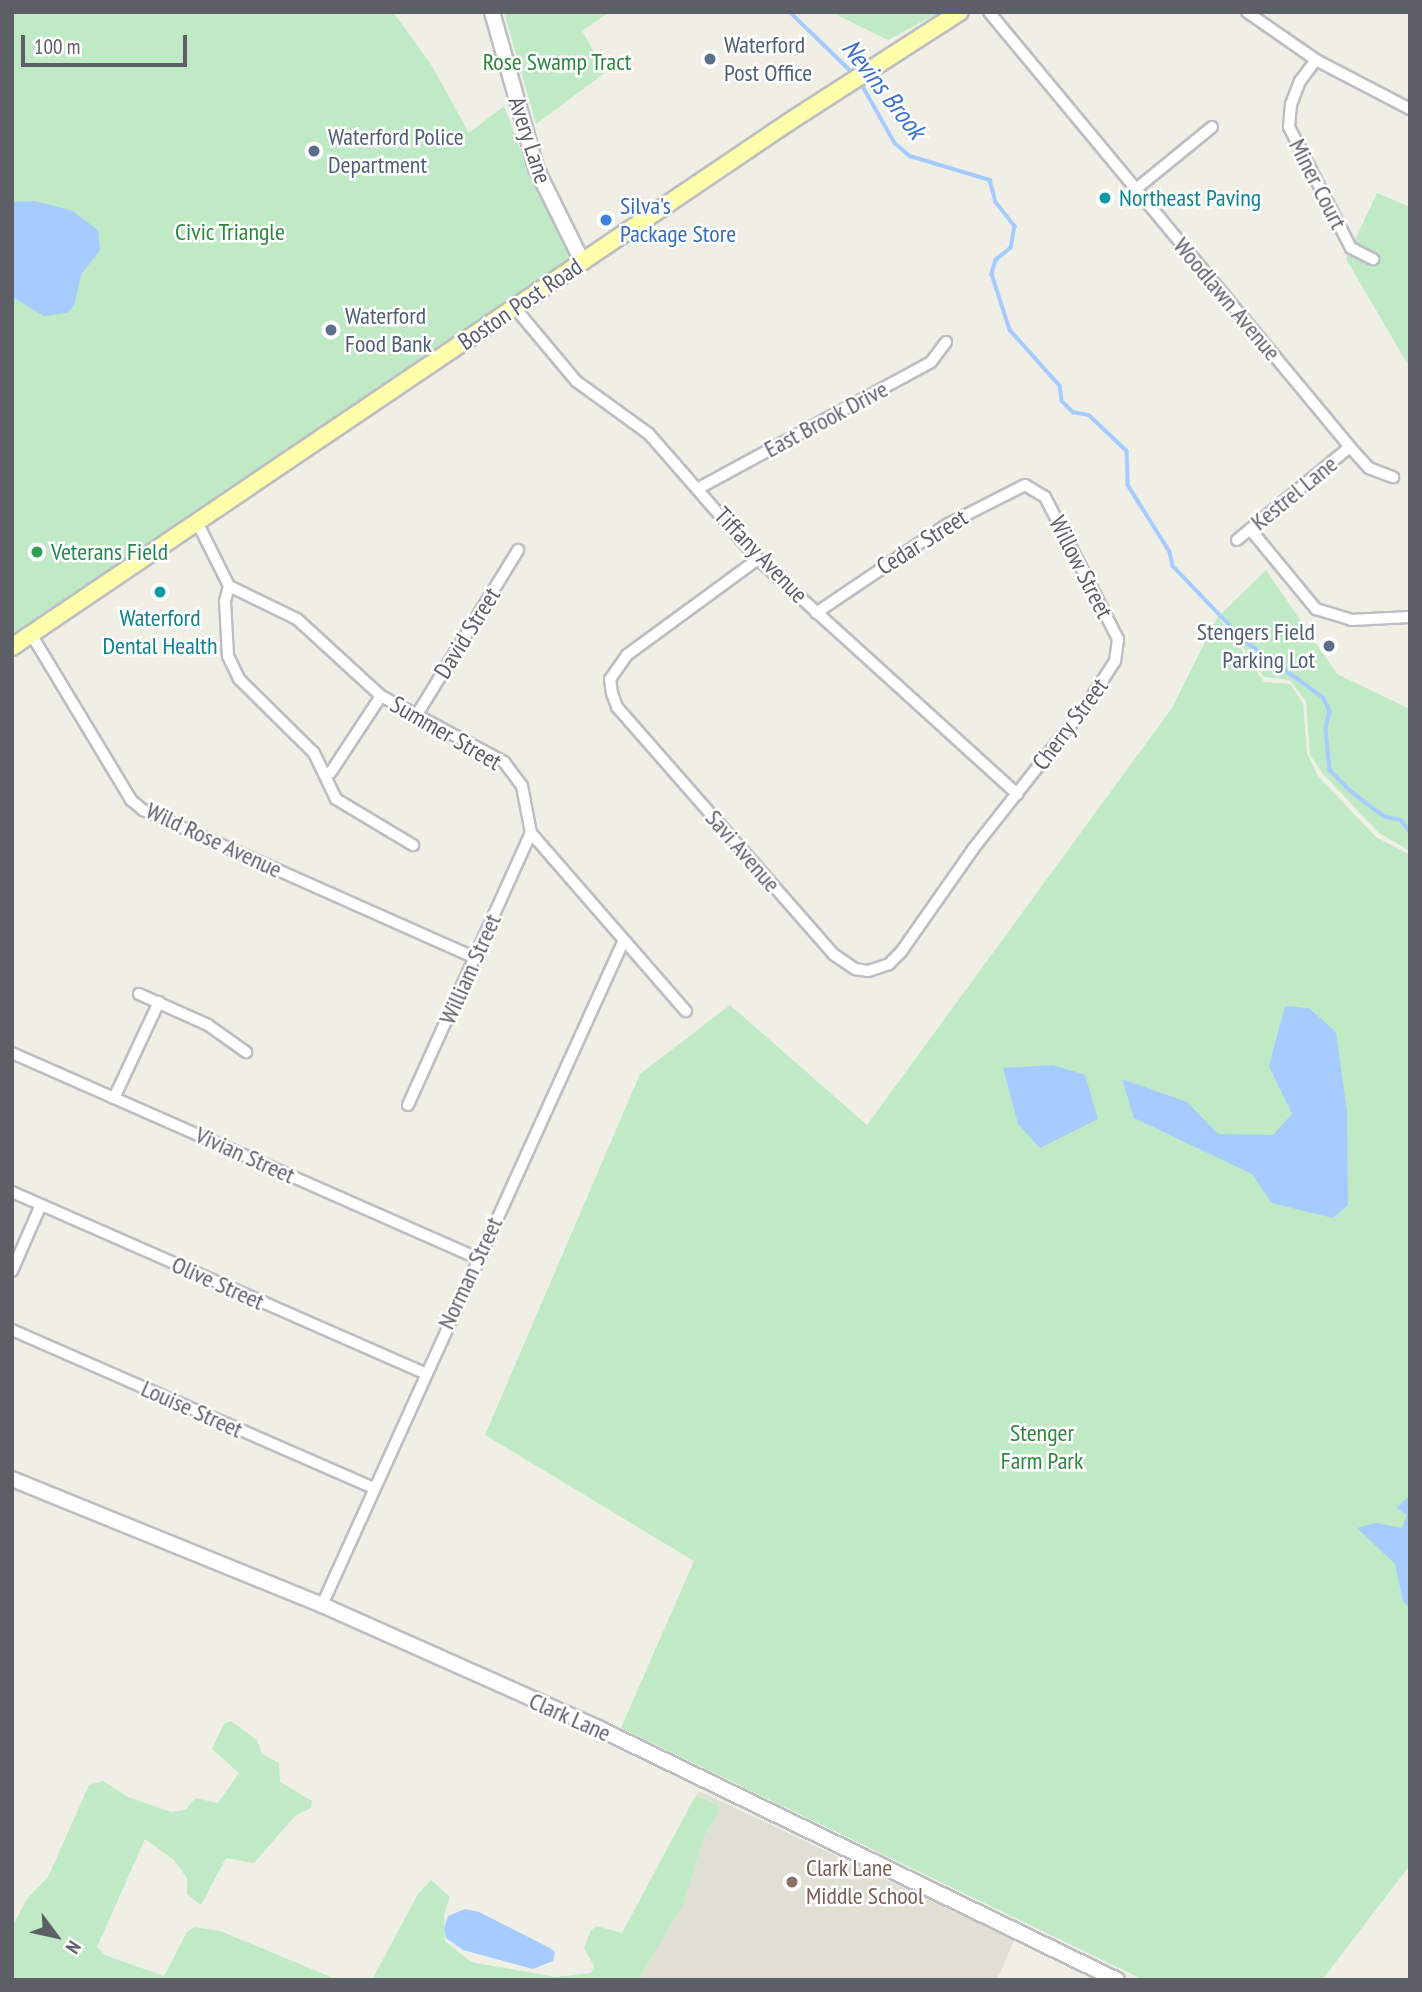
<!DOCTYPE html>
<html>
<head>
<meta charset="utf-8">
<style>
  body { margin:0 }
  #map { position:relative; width:1422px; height:1992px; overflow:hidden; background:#f0efe5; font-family:"PT Sans Narrow",sans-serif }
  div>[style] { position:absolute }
  .education>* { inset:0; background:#e0dfd3 }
  .green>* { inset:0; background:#bfeac5 }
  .water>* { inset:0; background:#a6cbff }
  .stream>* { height:3.5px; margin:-1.75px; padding:0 1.75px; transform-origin:1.75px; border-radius:1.75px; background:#a6cbff }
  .roads { filter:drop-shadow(2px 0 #bcbec4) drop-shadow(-2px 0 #bcbec4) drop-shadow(0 2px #bcbec4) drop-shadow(0 -2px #bcbec4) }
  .street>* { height:10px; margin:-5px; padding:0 5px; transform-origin:5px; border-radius:5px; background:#fff }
  .secondary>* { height:14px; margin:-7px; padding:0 7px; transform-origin:7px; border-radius:7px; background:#fff }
  .primary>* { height:16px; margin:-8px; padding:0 8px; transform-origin:8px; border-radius:8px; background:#fffeab }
  .dots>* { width:19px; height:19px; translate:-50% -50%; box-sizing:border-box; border:4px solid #fff; border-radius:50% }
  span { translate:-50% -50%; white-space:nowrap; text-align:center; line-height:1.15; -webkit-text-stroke:5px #fff; paint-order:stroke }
  .service-label { font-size:24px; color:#4e5e75 }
  .left { translate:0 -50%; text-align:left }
  .right { translate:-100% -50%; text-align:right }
  .park-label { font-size:24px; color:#2d853e }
  .street-label { font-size:24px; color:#5c5f66 }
  .culture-label { font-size:24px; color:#0d838f }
  .shop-label { font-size:24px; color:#366cbe }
  .leisure-label { font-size:24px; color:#27864d }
  .education-label { font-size:24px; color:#785e54 }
  .water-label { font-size:26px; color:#3d6fce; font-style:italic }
  .frame { position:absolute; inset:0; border:14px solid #5c5f66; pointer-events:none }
  .north { position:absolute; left:21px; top:1901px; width:70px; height:70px; -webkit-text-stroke:5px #fff; paint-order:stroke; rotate:123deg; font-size:19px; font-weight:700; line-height:28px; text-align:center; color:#5c5f66 }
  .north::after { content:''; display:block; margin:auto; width:24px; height:32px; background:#5c5f66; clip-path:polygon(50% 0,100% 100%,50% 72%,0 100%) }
  .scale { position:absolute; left:21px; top:35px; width:166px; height:32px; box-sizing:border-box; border:4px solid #5c5f66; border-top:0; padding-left:9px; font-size:21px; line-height:24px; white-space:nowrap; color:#5c5f66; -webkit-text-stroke:5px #fff; paint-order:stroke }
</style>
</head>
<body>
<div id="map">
  <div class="education">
    <i style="clip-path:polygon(699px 1791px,1014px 1940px,997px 1980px,638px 1980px,684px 1903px,704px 1837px,718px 1814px,720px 1806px,697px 1795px)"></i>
  </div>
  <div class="green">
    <i style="clip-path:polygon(12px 12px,393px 12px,432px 66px,469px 133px,504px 106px,533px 183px,582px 261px,12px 634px)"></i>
    <i style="clip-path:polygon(504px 12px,609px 12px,582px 31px,606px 72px,536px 124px)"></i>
    <i style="clip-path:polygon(831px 12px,940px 12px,888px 40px)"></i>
    <i style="clip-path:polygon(1377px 193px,1410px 207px,1410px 368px,1346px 259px)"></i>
    <i style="clip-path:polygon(1266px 570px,1337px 674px,1410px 709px,1410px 851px,1379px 833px,1324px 775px,1310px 755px,1306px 702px,1290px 680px,1264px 677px,1220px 615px)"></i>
    <i style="clip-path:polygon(1218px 616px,1264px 682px,1290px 684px,1303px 703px,1307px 753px,1318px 776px,1376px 837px,1410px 855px,1410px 1865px,1322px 1980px,1144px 1980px,621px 1728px,694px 1561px,485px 1435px,640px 1074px,730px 1005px,867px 1125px,1172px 708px)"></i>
    <i style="clip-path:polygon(231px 1721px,257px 1740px,262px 1754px,279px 1763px,280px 1782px,312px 1801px,311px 1808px,295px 1816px,254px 1863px,226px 1858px,201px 1905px,187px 1894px,187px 1878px,174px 1860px,145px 1839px,97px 1947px,105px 1955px,164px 1976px,187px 1932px,194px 1927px,220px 1931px,338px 1980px,12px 1980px,12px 1927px,27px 1899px,48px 1877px,89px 1785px,103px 1781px,128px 1797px,171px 1812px,186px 1810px,195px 1798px,218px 1803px,239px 1773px,212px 1749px,224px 1724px)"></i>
    <i style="clip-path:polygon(696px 1795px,720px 1806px,718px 1814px,704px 1837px,684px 1903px,638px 1980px,372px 1980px,418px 1894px,431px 1880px,450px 1897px,444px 1915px,445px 1941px,471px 1962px,555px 1977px,591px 1973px,594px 1966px,584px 1948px,591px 1930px,597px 1926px,622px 1933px)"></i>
  </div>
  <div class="water">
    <i style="clip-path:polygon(34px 201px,71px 210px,98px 230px,100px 250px,81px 275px,74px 306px,67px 313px,44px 316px,12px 297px,12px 202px)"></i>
    <i style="clip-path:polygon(1285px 1006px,1309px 1008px,1336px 1032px,1347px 1111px,1348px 1205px,1333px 1218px,1272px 1203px,1252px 1174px,1134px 1118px,1122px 1079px,1187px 1102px,1218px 1134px,1273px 1135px,1292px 1114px,1269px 1066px)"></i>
    <i style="clip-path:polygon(1053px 1065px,1085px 1075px,1098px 1119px,1040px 1148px,1018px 1124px,1003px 1068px)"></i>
    <i style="clip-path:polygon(1407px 1498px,1410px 1498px,1410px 1609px,1403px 1601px,1395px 1564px,1357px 1528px,1376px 1523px,1402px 1528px,1407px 1515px,1396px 1508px)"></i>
    <i style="clip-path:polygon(465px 1909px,479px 1912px,550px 1948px,555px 1952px,553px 1961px,533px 1969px,463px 1950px,446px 1938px,444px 1928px,448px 1916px)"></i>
  </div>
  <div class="stream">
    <i style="left:790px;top:12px;width:89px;rotate:44.1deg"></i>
    <i style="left:861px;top:83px;width:69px;rotate:60.5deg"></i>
    <i style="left:895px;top:143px;width:20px;rotate:41deg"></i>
    <i style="left:910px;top:156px;width:84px;rotate:16.7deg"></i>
    <i style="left:990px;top:180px;width:23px;rotate:75deg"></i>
    <i style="left:996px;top:202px;width:31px;rotate:52deg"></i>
    <i style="left:1015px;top:226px;width:22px;rotate:100deg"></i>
    <i style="left:1011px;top:248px;width:19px;rotate:141deg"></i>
    <i style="left:996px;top:260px;width:15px;rotate:106deg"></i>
    <i style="left:992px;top:274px;width:59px;rotate:72.2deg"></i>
    <i style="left:1010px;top:330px;width:75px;rotate:48.2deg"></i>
    <i style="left:1060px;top:386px;width:15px;rotate:82deg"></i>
    <i style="left:1062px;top:401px;width:16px;rotate:45deg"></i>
    <i style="left:1073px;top:412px;width:16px;rotate:11deg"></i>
    <i style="left:1089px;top:415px;width:52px;rotate:43.5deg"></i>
    <i style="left:1127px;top:451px;width:34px;rotate:88deg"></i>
    <i style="left:1128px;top:485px;width:79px;rotate:57.9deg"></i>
    <i style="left:1170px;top:552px;width:14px;rotate:78deg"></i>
    <i style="left:1173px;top:566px;width:104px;rotate:46.2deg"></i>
    <i style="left:1245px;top:641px;width:96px;rotate:35.7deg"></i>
    <i style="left:1323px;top:697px;width:16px;rotate:63deg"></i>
    <i style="left:1330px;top:711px;width:17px;rotate:103deg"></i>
    <i style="left:1326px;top:728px;width:42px;rotate:84.6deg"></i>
    <i style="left:1330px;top:770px;width:33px;rotate:45deg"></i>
    <i style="left:1353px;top:793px;width:39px;rotate:37deg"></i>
    <i style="left:1384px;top:816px;width:17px;rotate:13deg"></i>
    <i style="left:1401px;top:820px;width:14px;rotate:51deg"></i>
  </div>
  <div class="roads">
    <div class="street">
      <i style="left:989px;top:12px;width:565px;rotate:50.31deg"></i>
      <i style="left:1350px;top:447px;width:28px;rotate:48deg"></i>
      <i style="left:1369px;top:468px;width:26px;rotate:21deg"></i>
      <i style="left:1247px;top:12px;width:84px;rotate:34.8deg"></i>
      <i style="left:1316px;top:60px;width:106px;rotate:27.5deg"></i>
      <i style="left:1316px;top:60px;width:26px;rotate:127deg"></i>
      <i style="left:1300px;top:81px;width:25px;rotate:111deg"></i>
      <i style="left:1291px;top:104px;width:23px;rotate:95deg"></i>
      <i style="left:1289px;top:127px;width:136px;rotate:62.9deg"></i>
      <i style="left:1351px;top:248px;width:25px;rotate:27deg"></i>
      <i style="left:1136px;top:189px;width:98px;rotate:-39.2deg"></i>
      <i style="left:515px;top:308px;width:95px;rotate:50.1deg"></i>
      <i style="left:576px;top:381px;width:90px;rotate:36deg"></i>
      <i style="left:649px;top:434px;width:166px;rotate:48.9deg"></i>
      <i style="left:758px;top:559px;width:350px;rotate:42.2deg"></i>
      <i style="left:699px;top:488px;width:264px;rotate:-28.5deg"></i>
      <i style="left:931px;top:362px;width:25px;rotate:-53deg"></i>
      <i style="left:197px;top:522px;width:72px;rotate:63.4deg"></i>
      <i style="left:229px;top:586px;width:76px;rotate:25.9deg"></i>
      <i style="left:297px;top:619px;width:114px;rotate:42.5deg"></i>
      <i style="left:381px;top:696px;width:140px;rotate:28.2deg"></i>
      <i style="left:504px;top:762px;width:30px;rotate:53deg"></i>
      <i style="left:522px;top:786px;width:48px;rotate:79.2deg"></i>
      <i style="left:531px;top:833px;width:236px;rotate:49deg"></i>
      <i style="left:1250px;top:529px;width:104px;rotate:50.5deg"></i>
      <i style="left:1316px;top:609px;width:37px;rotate:17deg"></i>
      <i style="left:1351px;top:620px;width:59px;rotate:-2.9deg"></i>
      <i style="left:1237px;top:540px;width:146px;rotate:-39.5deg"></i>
      <i style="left:758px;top:559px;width:162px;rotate:143.8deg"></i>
      <i style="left:627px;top:655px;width:29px;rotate:125deg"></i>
      <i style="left:610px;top:679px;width:14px;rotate:82deg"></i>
      <i style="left:612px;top:693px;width:15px;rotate:70deg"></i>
      <i style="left:617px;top:707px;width:328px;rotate:48.8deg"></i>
      <i style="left:833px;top:954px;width:27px;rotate:34deg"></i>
      <i style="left:855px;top:969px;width:13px;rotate:9deg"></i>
      <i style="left:868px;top:971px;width:22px;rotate:-18deg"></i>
      <i style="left:889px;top:964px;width:17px;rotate:-45deg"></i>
      <i style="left:901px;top:952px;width:126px;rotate:-55deg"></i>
      <i style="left:973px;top:849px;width:182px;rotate:-51.7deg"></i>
      <i style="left:1086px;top:706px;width:54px;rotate:-57.2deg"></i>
      <i style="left:1115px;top:661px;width:22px;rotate:-82deg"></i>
      <i style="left:1118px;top:639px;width:160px;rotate:-117.2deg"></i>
      <i style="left:1045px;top:497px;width:23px;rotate:-149deg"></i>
      <i style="left:1025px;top:485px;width:86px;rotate:153.1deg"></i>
      <i style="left:948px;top:524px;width:159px;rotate:146deg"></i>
      <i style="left:229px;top:586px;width:16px;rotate:105deg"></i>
      <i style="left:225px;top:601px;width:55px;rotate:86.9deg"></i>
      <i style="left:228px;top:656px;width:25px;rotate:64deg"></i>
      <i style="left:239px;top:679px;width:105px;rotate:44.6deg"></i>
      <i style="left:314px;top:753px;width:51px;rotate:64.4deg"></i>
      <i style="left:336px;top:799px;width:90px;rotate:30.9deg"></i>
      <i style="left:31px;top:634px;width:194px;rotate:58.9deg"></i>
      <i style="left:131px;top:800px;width:16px;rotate:40deg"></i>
      <i style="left:143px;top:810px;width:363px;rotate:24deg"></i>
      <i style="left:416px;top:716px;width:195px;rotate:-58.4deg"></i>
      <i style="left:324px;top:774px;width:7px;rotate:-16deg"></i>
      <i style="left:331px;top:772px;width:91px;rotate:-56.7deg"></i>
      <i style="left:139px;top:994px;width:76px;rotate:24.2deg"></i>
      <i style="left:208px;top:1025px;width:47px;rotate:35.4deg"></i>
      <i style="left:12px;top:1053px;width:508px;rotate:23.79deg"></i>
      <i style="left:114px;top:1098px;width:106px;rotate:-64.9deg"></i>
      <i style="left:408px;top:1105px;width:299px;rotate:-65.7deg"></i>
      <i style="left:12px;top:1192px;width:450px;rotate:23.7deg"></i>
      <i style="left:12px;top:1271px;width:72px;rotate:-66.3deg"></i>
      <i style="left:12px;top:1330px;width:393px;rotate:23.6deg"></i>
      <i style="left:322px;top:1605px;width:728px;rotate:-65.58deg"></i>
    </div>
    <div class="secondary">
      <i style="left:492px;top:12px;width:162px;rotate:74.2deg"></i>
      <i style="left:536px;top:168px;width:104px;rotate:63.7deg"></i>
      <i style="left:12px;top:1479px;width:335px;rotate:22.1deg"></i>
      <i style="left:322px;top:1605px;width:302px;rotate:24deg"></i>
      <i style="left:598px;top:1728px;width:577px;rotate:25.9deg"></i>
    </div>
    <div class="primary">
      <i style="left:12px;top:647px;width:938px;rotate:-34.05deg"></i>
      <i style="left:789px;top:122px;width:203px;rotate:-32.8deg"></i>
    </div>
  </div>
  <div class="dots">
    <i style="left:710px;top:59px;background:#5c6f8a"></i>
    <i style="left:314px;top:151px;background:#5c6f8a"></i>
    <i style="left:1105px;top:198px;background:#0f9aa8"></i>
    <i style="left:606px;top:220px;background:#3f7fe0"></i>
    <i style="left:331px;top:330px;background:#5c6f8a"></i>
    <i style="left:37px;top:552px;background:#2e9e5b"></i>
    <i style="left:160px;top:592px;background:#0f9aa8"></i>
    <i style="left:1329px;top:646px;background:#5c6f8a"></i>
    <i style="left:792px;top:1882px;background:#8d6e63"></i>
  </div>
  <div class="service-label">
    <span class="left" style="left:724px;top:59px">Waterford<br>Post Office</span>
    <span class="left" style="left:328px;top:151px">Waterford Police<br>Department</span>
    <span class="left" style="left:345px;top:330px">Waterford<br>Food Bank</span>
    <span class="right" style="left:1315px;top:646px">Stengers Field<br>Parking Lot</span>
  </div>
  <div class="park-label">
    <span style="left:557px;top:62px">Rose Swamp Tract</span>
    <span style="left:230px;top:232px">Civic Triangle</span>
    <span style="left:1042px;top:1447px">Stenger<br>Farm Park</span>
  </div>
  <div class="street-label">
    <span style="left:530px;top:140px;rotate:72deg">Avery Lane</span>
    <span style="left:1318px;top:184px;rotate:63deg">Miner Court</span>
    <span style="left:1227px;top:299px;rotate:50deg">Woodlawn Avenue</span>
    <span style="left:520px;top:304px;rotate:-34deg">Boston Post Road</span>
    <span style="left:826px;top:419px;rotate:-28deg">East Brook Drive</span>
    <span style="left:1294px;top:493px;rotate:-39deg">Kestrel Lane</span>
    <span style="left:922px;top:542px;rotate:-32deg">Cedar Street</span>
    <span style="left:761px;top:555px;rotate:46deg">Tiffany Avenue</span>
    <span style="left:1081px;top:567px;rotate:63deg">Willow Street</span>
    <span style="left:467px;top:633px;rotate:-58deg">David Street</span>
    <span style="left:1070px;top:724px;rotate:-53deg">Cherry Street</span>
    <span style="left:446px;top:733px;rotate:30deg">Summer Street</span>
    <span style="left:214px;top:840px;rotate:25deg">Wild Rose Avenue</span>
    <span style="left:743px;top:851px;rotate:49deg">Savi Avenue</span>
    <span style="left:470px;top:969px;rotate:-66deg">William Street</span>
    <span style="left:245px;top:1155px;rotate:24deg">Vivian Street</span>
    <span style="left:470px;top:1273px;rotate:-65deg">Norman Street</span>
    <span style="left:218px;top:1283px;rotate:24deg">Olive Street</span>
    <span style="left:192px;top:1409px;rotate:24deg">Louise Street</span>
    <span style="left:570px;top:1717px;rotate:24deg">Clark Lane</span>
  </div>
  <div class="culture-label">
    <span class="left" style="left:1119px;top:198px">Northeast Paving</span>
    <span style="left:160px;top:632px">Waterford<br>Dental Health</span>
  </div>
  <div class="shop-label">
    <span class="left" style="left:620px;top:220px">Silva's<br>Package Store</span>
  </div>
  <div class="leisure-label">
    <span class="left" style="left:51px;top:552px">Veterans Field</span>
  </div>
  <div class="education-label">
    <span class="left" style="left:806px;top:1882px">Clark Lane<br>Middle School</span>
  </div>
  <div class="water-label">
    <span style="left:884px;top:89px;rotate:52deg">Nevins Brook</span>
  </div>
  <div class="frame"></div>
  <div class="north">N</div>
  <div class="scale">100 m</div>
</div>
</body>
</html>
